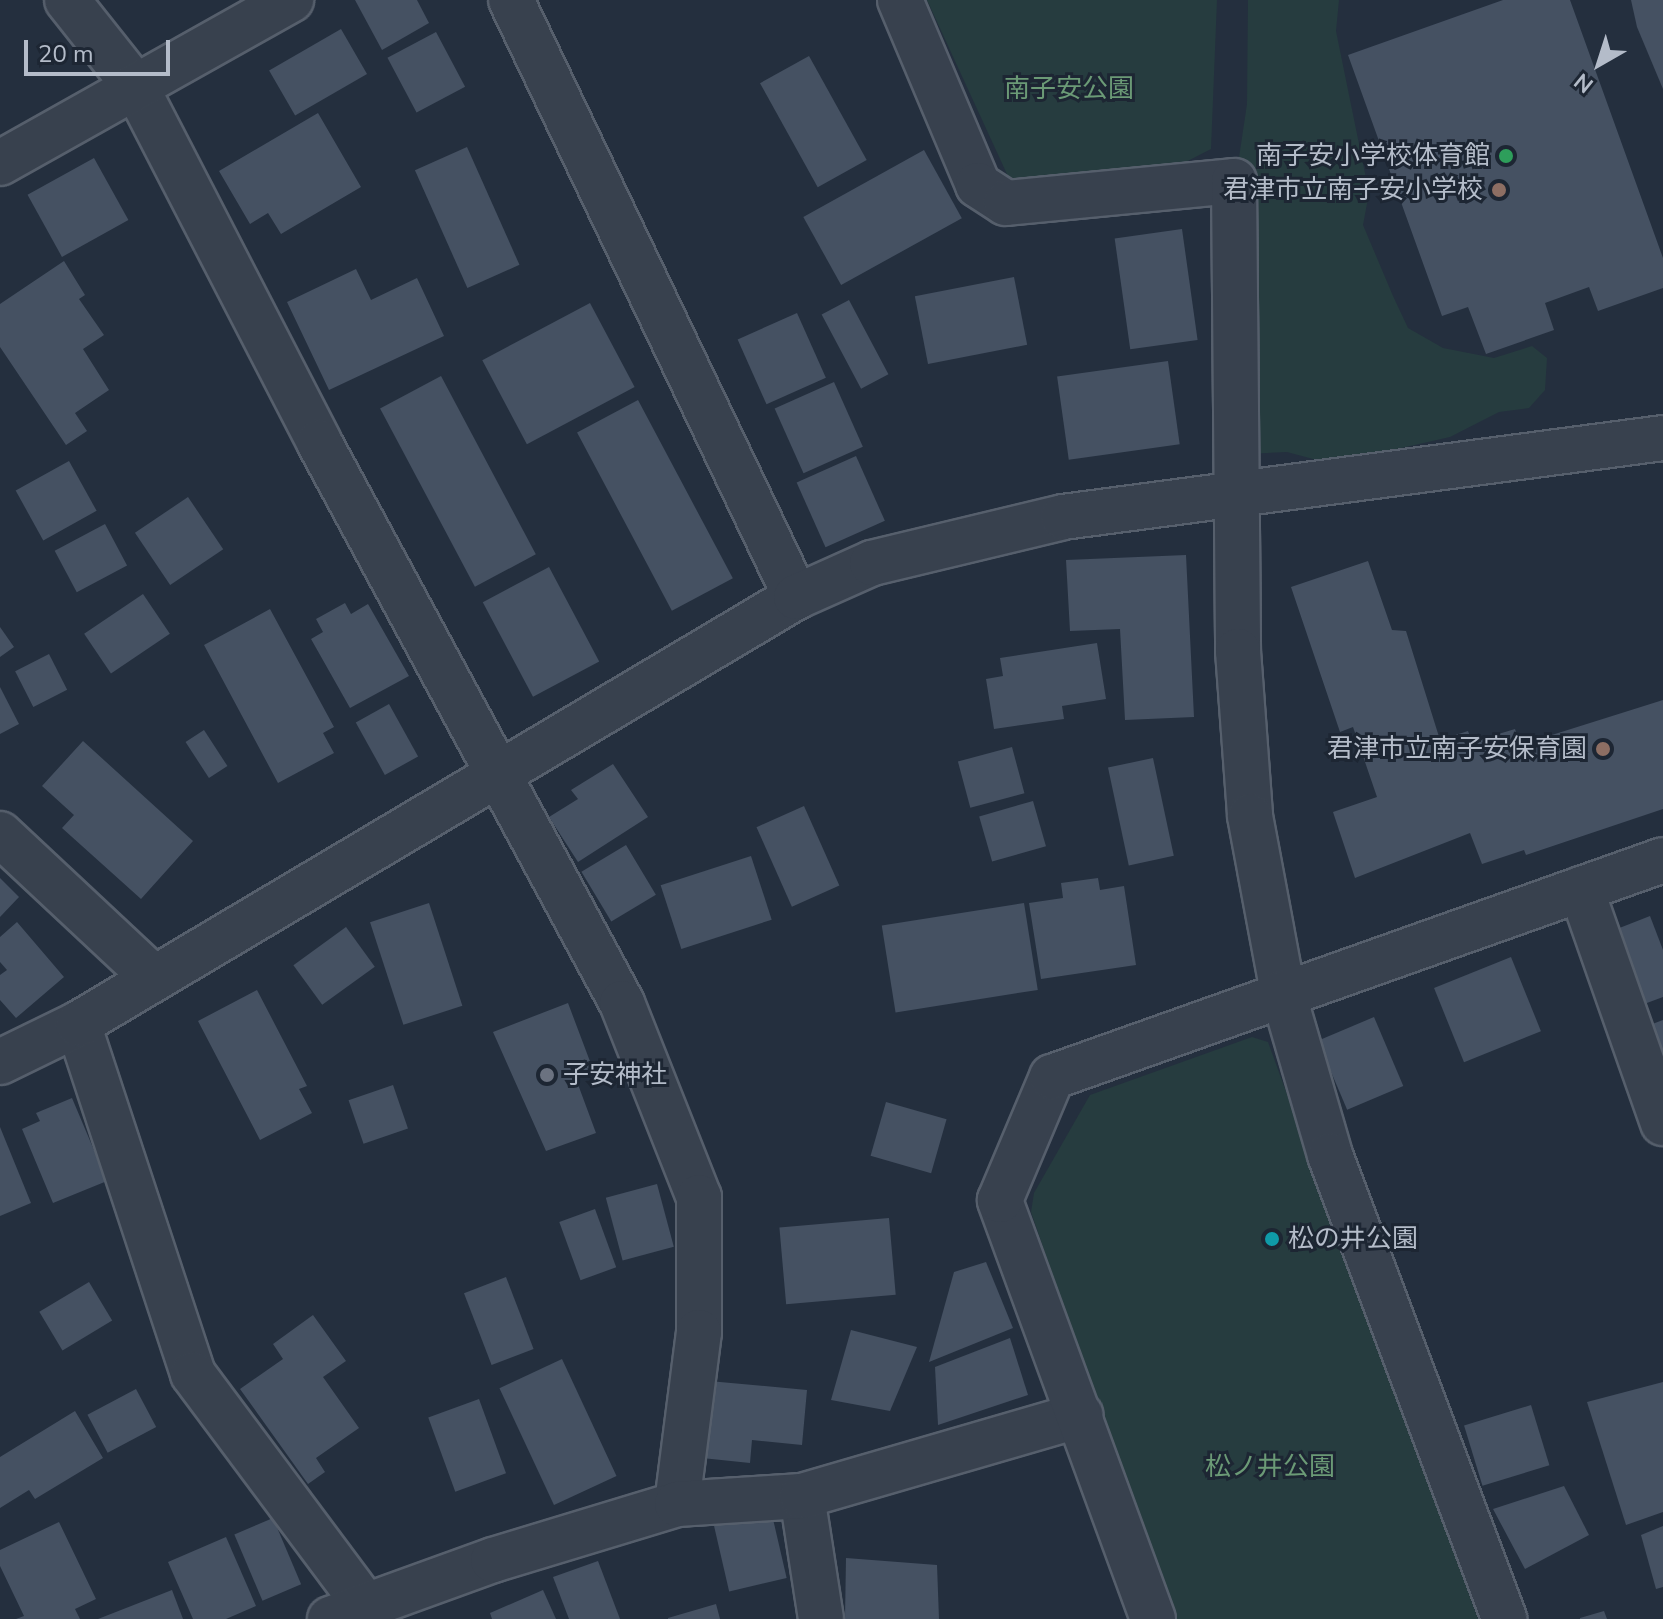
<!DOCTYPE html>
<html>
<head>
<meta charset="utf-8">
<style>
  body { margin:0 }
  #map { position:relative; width:1663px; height:1619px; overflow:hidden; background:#242f3e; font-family:"Nunito Sans","Noto Sans JP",sans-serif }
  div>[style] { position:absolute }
  .green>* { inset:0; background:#263c3f }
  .building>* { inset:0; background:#455162; transform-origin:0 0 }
  .roads { filter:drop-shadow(2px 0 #565f6c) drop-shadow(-2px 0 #565f6c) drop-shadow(0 2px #565f6c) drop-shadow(0 -2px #565f6c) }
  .minor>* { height:44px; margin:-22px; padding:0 22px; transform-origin:22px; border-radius:22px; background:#38414e }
  .dots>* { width:22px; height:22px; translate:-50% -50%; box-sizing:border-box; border:4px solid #1d2633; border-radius:50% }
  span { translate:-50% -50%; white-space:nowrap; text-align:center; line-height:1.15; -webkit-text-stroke:6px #1d2633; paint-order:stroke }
  .park-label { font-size:26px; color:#6b9a76 }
  .poi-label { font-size:26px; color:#b4bcc9 }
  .right { translate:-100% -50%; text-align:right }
  .left { translate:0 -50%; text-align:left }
  .north { position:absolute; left:1559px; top:24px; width:80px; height:80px; -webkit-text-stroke:6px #1d2633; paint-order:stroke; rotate:219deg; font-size:22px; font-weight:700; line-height:32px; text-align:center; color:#b4bcc9 }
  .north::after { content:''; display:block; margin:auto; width:28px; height:36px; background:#b4bcc9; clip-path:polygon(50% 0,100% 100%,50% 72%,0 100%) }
  .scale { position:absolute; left:24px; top:40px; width:146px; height:36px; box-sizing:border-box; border:4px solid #b4bcc9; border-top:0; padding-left:10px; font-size:24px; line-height:28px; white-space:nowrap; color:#b4bcc9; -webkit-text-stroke:6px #1d2633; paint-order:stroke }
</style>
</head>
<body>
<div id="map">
  <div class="green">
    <i style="clip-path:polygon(927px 0,1217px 0,1211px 149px,1174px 168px,1012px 185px)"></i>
    <i style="clip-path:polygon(1248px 0,1339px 0,1336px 31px,1369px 193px,1363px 225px,1393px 296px,1408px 328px,1443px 348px,1494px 358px,1532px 346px,1547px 358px,1545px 390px,1529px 408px,1499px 412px,1450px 437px,1366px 456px,1317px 460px,1287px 452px,1247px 454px,1237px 171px,1247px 104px)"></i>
    <i style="clip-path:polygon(1252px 1037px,1268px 1042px,1478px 1619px,1171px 1619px,1031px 1212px,1034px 1193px,1090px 1095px)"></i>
  </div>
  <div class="building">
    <i style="clip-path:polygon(355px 0,417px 0,429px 23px,382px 50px)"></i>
    <i style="clip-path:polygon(1503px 0,1570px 0,1663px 258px,1663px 288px,1598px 311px,1589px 287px,1545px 303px,1554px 330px,1486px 354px,1468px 307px,1442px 316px,1348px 55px)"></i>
    <i style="clip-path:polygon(1631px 0,1663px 0,1663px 89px,1637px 27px)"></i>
    <i style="left:341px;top:29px;width:52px;height:83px;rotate:60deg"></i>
    <i style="left:436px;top:32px;width:62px;height:55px;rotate:62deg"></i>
    <i style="left:809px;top:56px;width:119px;height:56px;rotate:61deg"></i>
    <i style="clip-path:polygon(318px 113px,361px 187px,281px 234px,268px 213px,250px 224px,219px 171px)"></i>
    <i style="left:467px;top:147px;width:129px;height:57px;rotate:66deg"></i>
    <i style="left:924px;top:150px;width:78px;height:138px;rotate:61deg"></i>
    <i style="left:94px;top:158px;width:71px;height:76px;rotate:61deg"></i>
    <i style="left:1182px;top:229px;width:112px;height:68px;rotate:82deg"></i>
    <i style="clip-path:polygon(64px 261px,85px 295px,79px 299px,104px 335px,83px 349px,109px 390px,75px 413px,87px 431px,66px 445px,0 347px,0 304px)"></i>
    <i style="clip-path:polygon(356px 269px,371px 300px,417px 278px,444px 336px,329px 390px,287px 302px)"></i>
    <i style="left:1014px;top:277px;width:69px;height:101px;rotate:79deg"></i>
    <i style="left:849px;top:300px;width:84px;height:31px;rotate:62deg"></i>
    <i style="left:590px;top:303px;width:95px;height:122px;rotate:62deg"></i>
    <i style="left:797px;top:313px;width:71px;height:65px;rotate:66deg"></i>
    <i style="left:1168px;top:361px;width:84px;height:112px;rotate:82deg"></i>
    <i style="left:441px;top:376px;width:202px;height:69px;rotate:62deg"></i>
    <i style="left:834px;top:382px;width:71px;height:65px;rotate:66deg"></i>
    <i style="left:638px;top:400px;width:202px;height:69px;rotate:62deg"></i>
    <i style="left:856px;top:456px;width:71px;height:65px;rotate:66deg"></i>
    <i style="left:69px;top:461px;width:57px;height:61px;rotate:61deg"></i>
    <i style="left:188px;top:497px;width:63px;height:64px;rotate:56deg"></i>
    <i style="left:105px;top:524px;width:47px;height:57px;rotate:62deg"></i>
    <i style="clip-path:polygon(1186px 555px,1194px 717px,1125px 720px,1120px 629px,1070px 631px,1066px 560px)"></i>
    <i style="clip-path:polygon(1368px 561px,1392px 630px,1406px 631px,1440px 740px,1468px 731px,1472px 742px,1515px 729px,1520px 745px,1663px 700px,1663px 809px,1526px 855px,1524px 850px,1482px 864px,1470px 833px,1355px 878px,1333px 812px,1377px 797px,1353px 727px,1340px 732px,1291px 587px)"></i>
    <i style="left:549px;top:567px;width:107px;height:75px;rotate:62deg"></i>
    <i style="left:143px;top:594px;width:48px;height:71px;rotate:56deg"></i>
    <i style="clip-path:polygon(345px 603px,351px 614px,368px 604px,409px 676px,350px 708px,311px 639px,323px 632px,316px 619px)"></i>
    <i style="clip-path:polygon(270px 609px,334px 727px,323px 733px,334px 753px,278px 783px,204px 645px)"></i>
    <i style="clip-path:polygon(0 627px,14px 647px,0 657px)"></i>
    <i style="clip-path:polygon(1097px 643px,1106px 699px,1062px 706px,1064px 719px,994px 729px,986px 679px,1003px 676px,1000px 658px)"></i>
    <i style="left:49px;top:654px;width:40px;height:38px;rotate:63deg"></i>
    <i style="clip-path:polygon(0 687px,19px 724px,0 734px)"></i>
    <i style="left:389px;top:704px;width:60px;height:38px;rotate:61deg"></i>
    <i style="left:204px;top:730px;width:43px;height:22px;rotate:57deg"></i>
    <i style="clip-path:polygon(83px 741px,193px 841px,141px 899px,62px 828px,74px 815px,42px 786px)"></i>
    <i style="left:1012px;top:747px;width:48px;height:56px;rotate:75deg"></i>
    <i style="left:1153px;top:758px;width:100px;height:46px;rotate:78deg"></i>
    <i style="clip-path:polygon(613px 764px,648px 817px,578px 862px,549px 817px,578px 799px,571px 790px)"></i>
    <i style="left:1033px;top:801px;width:47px;height:56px;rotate:74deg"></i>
    <i style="left:804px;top:806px;width:87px;height:52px;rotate:66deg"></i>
    <i style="left:626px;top:845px;width:58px;height:52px;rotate:59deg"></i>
    <i style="left:751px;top:856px;width:67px;height:95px;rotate:72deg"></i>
    <i style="clip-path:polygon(0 878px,19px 897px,0 917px)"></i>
    <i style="clip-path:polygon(1098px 878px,1100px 890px,1124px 886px,1136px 965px,1041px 979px,1029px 903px,1063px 898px,1061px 883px)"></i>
    <i style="left:429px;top:903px;width:108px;height:62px;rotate:72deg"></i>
    <i style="left:1024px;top:903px;width:88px;height:144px;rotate:81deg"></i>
    <i style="clip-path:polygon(1650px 916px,1663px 950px,1663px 997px,1628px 1010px,1599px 936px)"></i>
    <i style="clip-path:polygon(17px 922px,64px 977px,16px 1018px,0 1000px,0 975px,7px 970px,0 962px,0 937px)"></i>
    <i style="left:346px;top:927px;width:49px;height:65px;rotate:54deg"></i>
    <i style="left:1511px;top:957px;width:80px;height:83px;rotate:68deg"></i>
    <i style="clip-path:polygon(257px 990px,307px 1086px,299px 1089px,312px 1113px,260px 1140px,198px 1021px)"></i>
    <i style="clip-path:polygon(568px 1003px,594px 1072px,576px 1079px,596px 1133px,546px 1151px,493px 1032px)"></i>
    <i style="left:1374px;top:1017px;width:75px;height:61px;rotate:67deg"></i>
    <i style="clip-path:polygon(1663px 1020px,1663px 1089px,1639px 1029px)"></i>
    <i style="left:393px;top:1085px;width:46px;height:47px;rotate:71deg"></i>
    <i style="clip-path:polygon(72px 1098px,107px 1181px,53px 1203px,22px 1129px,40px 1121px,36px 1113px)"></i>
    <i style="left:886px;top:1102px;width:63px;height:56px;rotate:16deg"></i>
    <i style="clip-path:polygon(0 1127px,31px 1203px,0 1216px)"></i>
    <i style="left:657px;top:1184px;width:65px;height:53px;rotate:75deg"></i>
    <i style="left:595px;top:1209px;width:62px;height:38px;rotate:70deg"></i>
    <i style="left:889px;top:1218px;width:77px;height:110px;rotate:85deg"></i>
    <i style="clip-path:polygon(986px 1262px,1013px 1328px,929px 1362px,954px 1272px)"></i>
    <i style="left:506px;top:1277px;width:77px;height:45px;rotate:69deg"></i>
    <i style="left:89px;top:1282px;width:45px;height:58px;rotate:59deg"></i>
    <i style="clip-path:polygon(313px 1315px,346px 1361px,323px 1377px,359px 1428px,316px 1458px,325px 1472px,308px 1484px,240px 1389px,283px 1359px,273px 1344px)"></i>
    <i style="clip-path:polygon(851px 1330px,917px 1347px,890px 1411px,831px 1400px)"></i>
    <i style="clip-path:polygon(1010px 1338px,1028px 1395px,938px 1425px,935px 1367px)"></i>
    <i style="left:562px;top:1359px;width:129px;height:69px;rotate:65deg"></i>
    <i style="clip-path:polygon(709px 1381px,807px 1390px,802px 1445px,752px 1440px,750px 1463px,702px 1458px)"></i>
    <i style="clip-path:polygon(1663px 1382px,1663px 1512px,1626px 1525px,1587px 1402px)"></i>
    <i style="left:136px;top:1389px;width:43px;height:55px;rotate:62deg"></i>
    <i style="left:479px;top:1399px;width:79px;height:54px;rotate:70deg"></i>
    <i style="left:1531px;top:1405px;width:63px;height:70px;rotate:73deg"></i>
    <i style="clip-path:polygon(75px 1411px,103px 1458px,35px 1499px,29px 1490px,0 1508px,0 1457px)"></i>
    <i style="clip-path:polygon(1564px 1486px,1589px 1535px,1525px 1569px,1493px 1509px)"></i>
    <i style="left:770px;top:1506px;width:74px;height:59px;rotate:77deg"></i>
    <i style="left:273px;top:1518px;width:72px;height:42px;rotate:67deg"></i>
    <i style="clip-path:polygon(59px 1522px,96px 1599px,75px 1609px,80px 1619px,16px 1619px,24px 1616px,0 1566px,0 1550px)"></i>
    <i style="clip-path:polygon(1663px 1526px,1663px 1587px,1656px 1589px,1641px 1535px)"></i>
    <i style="clip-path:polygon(226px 1537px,256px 1606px,226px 1619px,193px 1619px,168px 1562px)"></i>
    <i style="clip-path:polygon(846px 1558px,937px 1565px,939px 1619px,845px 1619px)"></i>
    <i style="clip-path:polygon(598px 1561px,620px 1619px,569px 1619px,553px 1577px)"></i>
    <i style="clip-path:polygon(172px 1590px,183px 1619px,98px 1619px)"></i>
    <i style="clip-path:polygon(543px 1590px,556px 1619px,492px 1619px,490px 1613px)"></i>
    <i style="clip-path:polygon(716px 1604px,720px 1619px,668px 1619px,668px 1618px)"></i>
    <i style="clip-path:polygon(1604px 1611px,1607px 1619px,1580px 1619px,1580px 1618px)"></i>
  </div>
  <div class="roads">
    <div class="minor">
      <i style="left:67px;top:0;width:111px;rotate:51.6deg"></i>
      <i style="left:136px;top:87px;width:399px;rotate:62.7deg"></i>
      <i style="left:319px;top:442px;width:638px;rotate:61.63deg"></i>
      <i style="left:622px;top:1003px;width:209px;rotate:68.4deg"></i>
      <i style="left:699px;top:1197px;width:135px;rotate:90deg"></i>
      <i style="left:699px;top:1332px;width:173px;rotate:97.3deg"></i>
      <i style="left:511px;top:0;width:662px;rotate:64.48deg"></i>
      <i style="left:900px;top:0;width:201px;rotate:67.1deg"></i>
      <i style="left:978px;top:185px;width:33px;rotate:33deg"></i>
      <i style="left:1006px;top:203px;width:229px;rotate:-5.5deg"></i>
      <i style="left:1234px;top:181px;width:470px;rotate:89.5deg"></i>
      <i style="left:1238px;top:651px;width:165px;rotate:85.8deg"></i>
      <i style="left:1250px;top:816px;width:180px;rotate:79.4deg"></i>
      <i style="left:1283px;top:993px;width:169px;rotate:73.8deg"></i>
      <i style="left:1330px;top:1155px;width:496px;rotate:69.4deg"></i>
      <i style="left:0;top:163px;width:334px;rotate:-29.3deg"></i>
      <i style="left:0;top:834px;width:211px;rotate:43.1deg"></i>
      <i style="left:1581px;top:889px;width:248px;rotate:70.7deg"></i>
      <i style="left:78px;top:1024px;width:368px;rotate:71.8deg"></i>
      <i style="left:193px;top:1374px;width:289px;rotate:53.3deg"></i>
      <i style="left:0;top:1062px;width:87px;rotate:-26deg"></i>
      <i style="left:78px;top:1024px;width:835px;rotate:-30.74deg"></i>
      <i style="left:796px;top:597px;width:83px;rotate:-24.1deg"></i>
      <i style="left:872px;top:563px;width:196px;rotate:-13.5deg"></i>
      <i style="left:1063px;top:517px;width:605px;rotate:-7.5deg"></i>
      <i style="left:802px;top:1496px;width:124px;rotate:81.2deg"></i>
      <i style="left:330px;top:1619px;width:173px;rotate:-19.9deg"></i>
      <i style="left:493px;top:1560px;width:192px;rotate:-16.9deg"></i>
      <i style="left:677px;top:1504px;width:125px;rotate:-3.7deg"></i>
      <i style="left:802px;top:1496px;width:290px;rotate:-16.2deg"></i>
      <i style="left:1153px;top:1619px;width:446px;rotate:-110.1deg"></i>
      <i style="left:1000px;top:1200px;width:134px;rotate:-67.1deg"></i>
      <i style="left:1052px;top:1077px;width:648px;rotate:-19.55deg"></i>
    </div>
  </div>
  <div class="dots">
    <i style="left:1506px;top:156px;background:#2e9e5b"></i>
    <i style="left:1499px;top:190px;background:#8d6e63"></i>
    <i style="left:1603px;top:749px;background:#8d6e63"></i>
    <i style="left:547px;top:1075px;background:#6b7280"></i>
    <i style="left:1272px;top:1239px;background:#0f9aa8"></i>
  </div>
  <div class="park-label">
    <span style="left:1069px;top:89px">南子安公園</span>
    <span style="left:1270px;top:1467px">松ノ井公園</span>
  </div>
  <div class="poi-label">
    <span class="right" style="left:1490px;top:156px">南子安小学校体育館</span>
    <span class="right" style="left:1483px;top:190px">君津市立南子安小学校</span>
    <span class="right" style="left:1587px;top:749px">君津市立南子安保育園</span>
    <span class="left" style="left:563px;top:1075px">子安神社</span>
    <span class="left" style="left:1288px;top:1239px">松の井公園</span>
  </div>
  <div class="north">N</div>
  <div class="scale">20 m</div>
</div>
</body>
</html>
